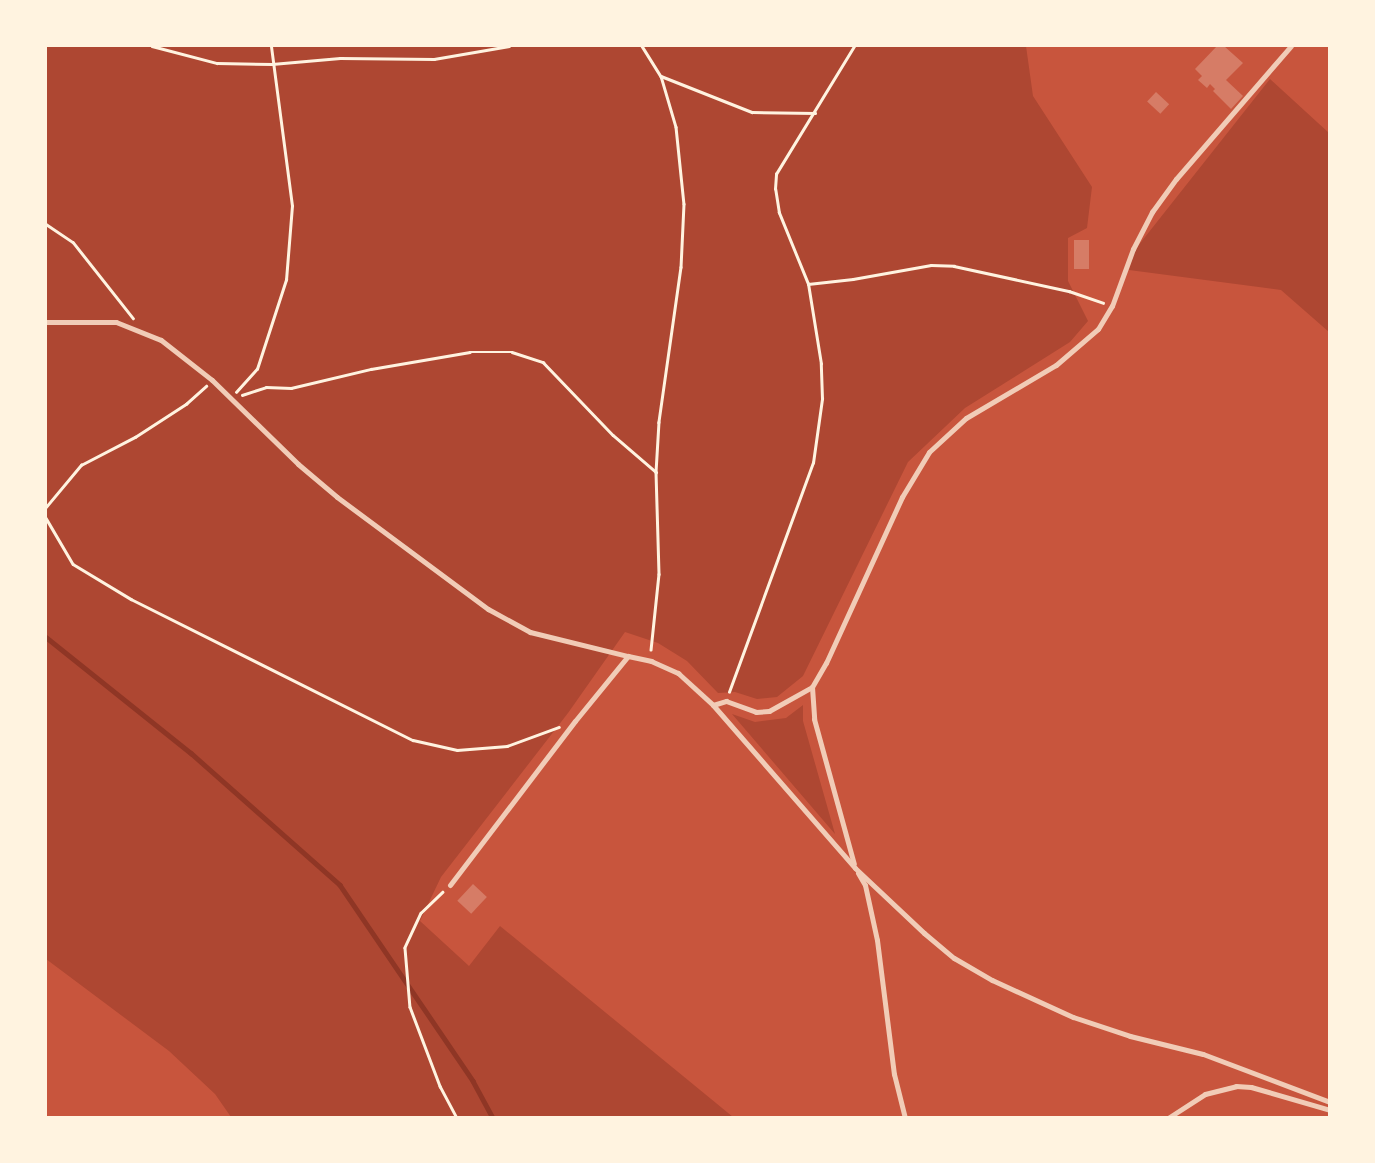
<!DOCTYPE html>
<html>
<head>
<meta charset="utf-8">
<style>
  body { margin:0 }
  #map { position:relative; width:1375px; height:1163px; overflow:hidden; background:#c8553d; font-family:Mulish,sans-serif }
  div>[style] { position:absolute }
  .green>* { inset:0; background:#ae4732 }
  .stream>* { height:4.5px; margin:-2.25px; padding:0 2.25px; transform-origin:2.25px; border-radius:2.25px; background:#8f3625 }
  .building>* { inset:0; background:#d67c66; transform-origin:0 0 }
  .path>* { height:2.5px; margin:-1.25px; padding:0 1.25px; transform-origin:1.25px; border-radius:1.25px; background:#fff3e0 }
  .minor>* { height:5px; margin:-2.5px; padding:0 2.5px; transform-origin:2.5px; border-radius:2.5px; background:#f1ccb7 }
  span { translate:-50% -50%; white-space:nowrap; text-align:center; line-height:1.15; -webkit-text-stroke:5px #fff3e0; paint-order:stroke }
  .frame { position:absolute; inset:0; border:47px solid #fff3e0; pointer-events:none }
</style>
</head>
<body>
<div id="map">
  <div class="green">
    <i style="clip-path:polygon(46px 46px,1026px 46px,1033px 96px,1092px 187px,1087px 228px,1068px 238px,1068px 281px,1088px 321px,1070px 342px,965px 408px,908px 462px,803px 676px,777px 697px,757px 699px,735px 692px,718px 693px,687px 661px,658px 643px,625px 632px,568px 713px,441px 877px,420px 921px,469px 966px,500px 926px,733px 1117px,231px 1117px,215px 1094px,169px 1051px,46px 959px)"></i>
    <i style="clip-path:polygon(1270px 79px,1329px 133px,1329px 332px,1281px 290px,1129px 270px,1134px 251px)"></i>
    <i style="clip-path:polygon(803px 705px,803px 721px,835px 834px,732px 714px,755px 722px,786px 718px)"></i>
  </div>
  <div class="stream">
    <i style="left:46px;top:637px;width:186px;rotate:38.7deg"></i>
    <i style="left:191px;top:753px;width:199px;rotate:41.5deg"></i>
    <i style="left:340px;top:885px;width:237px;rotate:55.8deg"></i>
    <i style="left:473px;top:1081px;width:42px;rotate:61.6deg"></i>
  </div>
  <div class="building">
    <i style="clip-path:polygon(1217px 46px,1224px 46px,1243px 63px,1226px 80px,1243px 96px,1231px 109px,1213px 91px,1215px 89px,1210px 84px,1207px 88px,1198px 80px,1202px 76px,1195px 69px)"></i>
    <i style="left:1156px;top:92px;width:18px;height:13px;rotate:43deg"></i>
    <i style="left:1074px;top:240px;width:15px;height:29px"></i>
    <i style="left:473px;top:884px;width:19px;height:23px;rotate:43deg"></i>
  </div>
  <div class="path">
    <i style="left:152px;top:46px;width:67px;rotate:14.7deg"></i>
    <i style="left:217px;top:63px;width:55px;rotate:1deg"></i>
    <i style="left:272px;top:64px;width:68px;rotate:-5deg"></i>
    <i style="left:340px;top:58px;width:94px;rotate:0.6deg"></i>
    <i style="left:434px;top:59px;width:76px;rotate:-9.8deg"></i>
    <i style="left:642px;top:46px;width:36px;rotate:58deg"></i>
    <i style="left:661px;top:76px;width:53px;rotate:73.6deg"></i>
    <i style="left:676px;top:127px;width:77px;rotate:84.1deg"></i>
    <i style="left:684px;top:204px;width:63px;rotate:92.7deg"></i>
    <i style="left:681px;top:267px;width:157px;rotate:98.1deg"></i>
    <i style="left:659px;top:422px;width:50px;rotate:93.4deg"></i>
    <i style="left:656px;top:472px;width:102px;rotate:88.3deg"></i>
    <i style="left:659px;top:574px;width:76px;rotate:96deg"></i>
    <i style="left:661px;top:76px;width:98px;rotate:21.6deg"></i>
    <i style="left:752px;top:112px;width:63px;rotate:0.9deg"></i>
    <i style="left:46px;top:224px;width:32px;rotate:34deg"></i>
    <i style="left:73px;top:242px;width:97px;rotate:51.7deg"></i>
    <i style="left:808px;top:284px;width:45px;rotate:-6.3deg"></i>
    <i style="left:853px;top:279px;width:79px;rotate:-10.2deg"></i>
    <i style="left:931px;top:265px;width:23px;rotate:2deg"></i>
    <i style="left:954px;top:266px;width:118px;rotate:12.3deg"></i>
    <i style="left:1069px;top:291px;width:36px;rotate:19deg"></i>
    <i style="left:236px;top:392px;width:31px;rotate:-48deg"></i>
    <i style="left:257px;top:369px;width:94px;rotate:-72deg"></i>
    <i style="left:286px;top:280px;width:74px;rotate:-85.4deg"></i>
    <i style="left:292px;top:206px;width:161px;rotate:-97.5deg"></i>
    <i style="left:242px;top:395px;width:25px;rotate:-18deg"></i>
    <i style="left:266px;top:387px;width:25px;rotate:2deg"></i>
    <i style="left:291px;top:388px;width:82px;rotate:-13.4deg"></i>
    <i style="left:371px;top:369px;width:100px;rotate:-9.7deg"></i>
    <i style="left:470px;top:352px;width:42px"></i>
    <i style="left:512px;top:352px;width:33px;rotate:18deg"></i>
    <i style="left:543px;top:362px;width:101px;rotate:46.2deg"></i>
    <i style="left:613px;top:435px;width:57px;rotate:40.7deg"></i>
    <i style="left:46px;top:507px;width:55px;rotate:-50.2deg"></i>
    <i style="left:81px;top:465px;width:61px;rotate:-27.4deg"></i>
    <i style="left:135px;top:437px;width:61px;rotate:-32.9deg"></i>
    <i style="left:186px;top:404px;width:27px;rotate:-42deg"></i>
    <i style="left:46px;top:518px;width:53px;rotate:59.6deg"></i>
    <i style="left:73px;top:564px;width:68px;rotate:31.1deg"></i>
    <i style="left:131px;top:599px;width:315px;rotate:26.6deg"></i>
    <i style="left:413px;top:740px;width:45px;rotate:12.8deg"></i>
    <i style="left:457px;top:750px;width:50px;rotate:-4.6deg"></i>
    <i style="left:507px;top:746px;width:55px;rotate:-20.1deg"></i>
    <i style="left:729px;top:692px;width:244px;rotate:-69.9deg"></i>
    <i style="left:813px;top:463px;width:65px;rotate:-82deg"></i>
    <i style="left:822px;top:399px;width:35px;rotate:-92deg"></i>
    <i style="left:821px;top:364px;width:81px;rotate:-99.2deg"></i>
    <i style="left:808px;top:284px;width:77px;rotate:-112.2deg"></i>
    <i style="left:779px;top:213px;width:24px;rotate:-99deg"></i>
    <i style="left:775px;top:189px;width:15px;rotate:-86deg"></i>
    <i style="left:776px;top:174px;width:150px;rotate:-58.6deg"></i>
    <i style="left:443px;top:892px;width:30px;rotate:136deg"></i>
    <i style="left:421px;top:913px;width:38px;rotate:115deg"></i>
    <i style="left:405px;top:948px;width:59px;rotate:85.2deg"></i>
    <i style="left:410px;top:1007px;width:85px;rotate:69.2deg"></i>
    <i style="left:440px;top:1086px;width:36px;rotate:62deg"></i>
  </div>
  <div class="minor">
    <i style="left:46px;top:322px;width:70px"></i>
    <i style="left:116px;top:322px;width:48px;rotate:21.8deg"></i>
    <i style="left:161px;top:340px;width:65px;rotate:38.1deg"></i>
    <i style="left:212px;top:380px;width:120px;rotate:44.3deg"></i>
    <i style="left:298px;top:464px;width:51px;rotate:40.2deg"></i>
    <i style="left:337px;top:497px;width:188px;rotate:36.6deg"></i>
    <i style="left:488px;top:609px;width:48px;rotate:28.7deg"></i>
    <i style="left:530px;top:632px;width:101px;rotate:13.8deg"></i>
    <i style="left:812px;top:687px;width:32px;rotate:86deg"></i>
    <i style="left:814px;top:719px;width:150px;rotate:74.6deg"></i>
    <i style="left:713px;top:705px;width:14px;rotate:-17deg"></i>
    <i style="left:726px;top:701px;width:32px;rotate:20deg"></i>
    <i style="left:756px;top:712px;width:13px;rotate:-4deg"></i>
    <i style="left:769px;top:711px;width:49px;rotate:-29.2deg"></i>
    <i style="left:812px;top:687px;width:28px;rotate:-60deg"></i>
    <i style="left:826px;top:663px;width:183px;rotate:-65.4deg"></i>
    <i style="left:902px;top:497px;width:52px;rotate:-59deg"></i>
    <i style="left:929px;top:452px;width:50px;rotate:-42.6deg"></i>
    <i style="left:966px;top:418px;width:104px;rotate:-30.5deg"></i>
    <i style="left:1056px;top:365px;width:55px;rotate:-40.6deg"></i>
    <i style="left:1098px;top:329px;width:27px;rotate:-59deg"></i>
    <i style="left:1112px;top:306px;width:61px;rotate:-69.8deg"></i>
    <i style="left:1133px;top:249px;width:42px;rotate:-62.8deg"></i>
    <i style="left:1152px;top:212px;width:41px;rotate:-54deg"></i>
    <i style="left:1176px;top:179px;width:176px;rotate:-49.2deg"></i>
    <i style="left:858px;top:873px;width:14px;rotate:60deg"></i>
    <i style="left:865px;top:885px;width:56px;rotate:77.7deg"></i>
    <i style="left:877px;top:940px;width:135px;rotate:82.8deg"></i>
    <i style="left:894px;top:1074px;width:45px;rotate:76deg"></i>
    <i style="left:450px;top:885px;width:206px;rotate:-52.7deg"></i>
    <i style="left:575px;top:721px;width:84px;rotate:-50.8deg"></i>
    <i style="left:628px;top:656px;width:24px;rotate:12deg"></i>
    <i style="left:651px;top:661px;width:30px;rotate:24deg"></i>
    <i style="left:678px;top:673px;width:47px;rotate:42.4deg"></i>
    <i style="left:713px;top:705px;width:216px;rotate:48.9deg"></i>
    <i style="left:855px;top:868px;width:95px;rotate:43.3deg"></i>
    <i style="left:924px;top:933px;width:39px;rotate:40deg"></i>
    <i style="left:954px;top:958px;width:44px;rotate:30.1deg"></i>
    <i style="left:992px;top:980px;width:89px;rotate:24.6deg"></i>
    <i style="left:1073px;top:1017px;width:60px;rotate:18.4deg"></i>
    <i style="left:1130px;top:1036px;width:75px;rotate:13.9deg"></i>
    <i style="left:1203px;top:1054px;width:136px;rotate:20.7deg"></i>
    <i style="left:1168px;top:1118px;width:44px;rotate:-33deg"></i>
    <i style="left:1205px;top:1094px;width:32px;rotate:-14deg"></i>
    <i style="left:1236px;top:1086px;width:15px;rotate:4deg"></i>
    <i style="left:1251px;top:1087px;width:82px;rotate:16.2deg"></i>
  </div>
  <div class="frame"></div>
</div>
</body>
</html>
